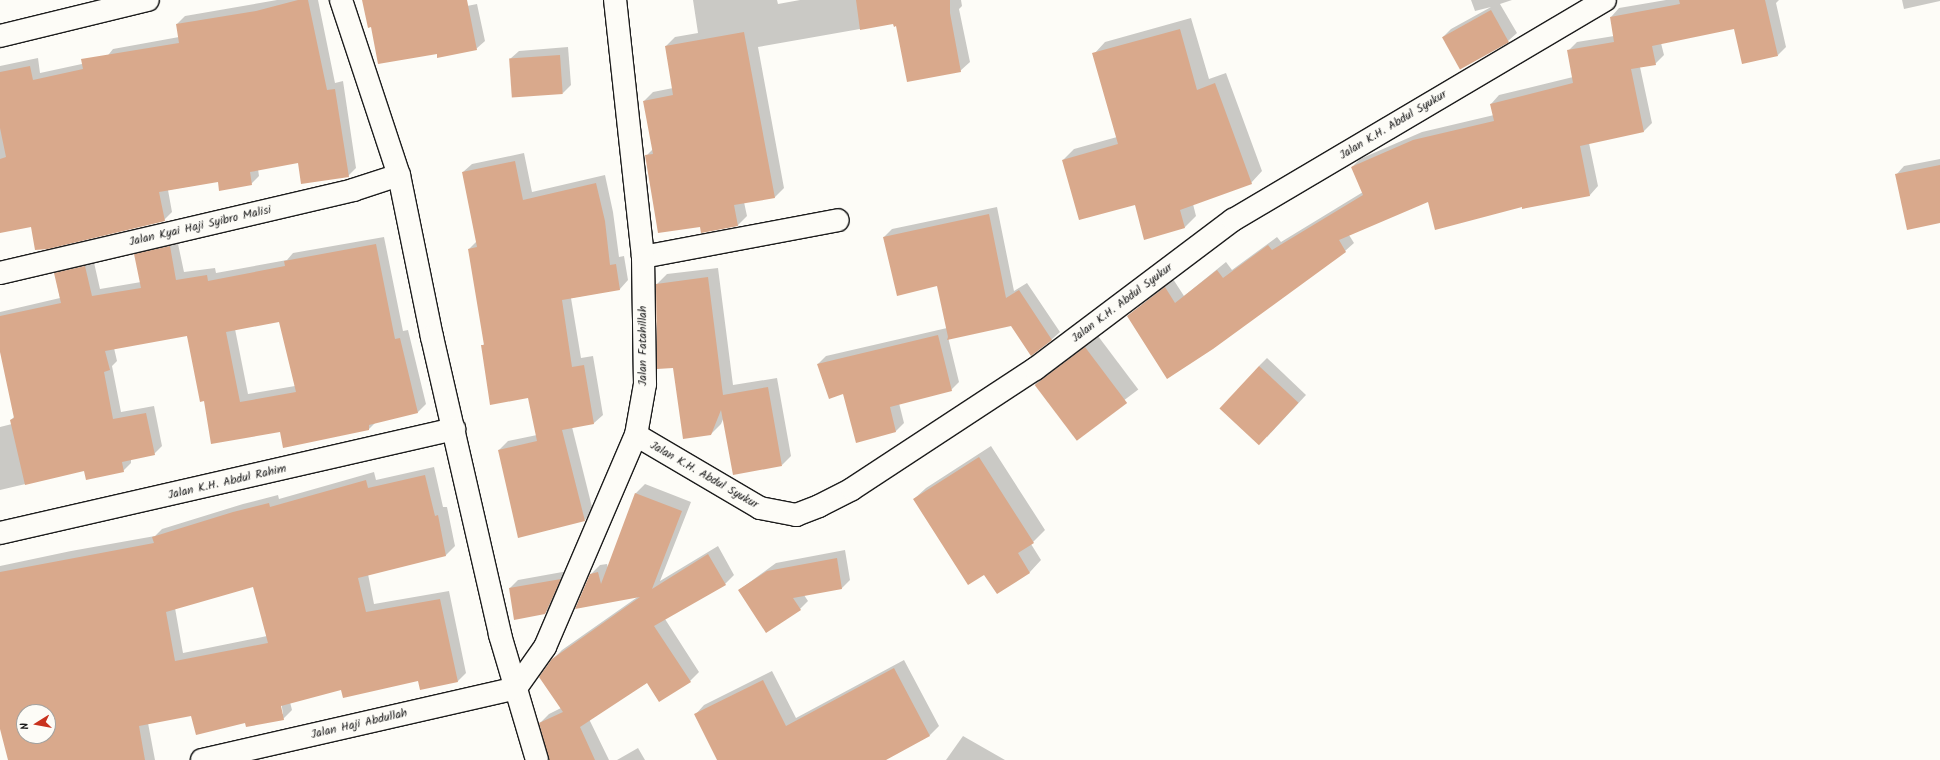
<!DOCTYPE html>
<html>
<head>
<meta charset="utf-8">
<style>
  body { margin:0 }
  #map { position:relative; width:1940px; height:760px; overflow:hidden; background:#fdfcf7; font-family:Kalam,sans-serif }
  div>[style] { position:absolute }
  .shadow>* { inset:0; background:#0003; transform-origin:0 0 }
  .building>* { inset:0; background:#d9a98c; transform-origin:0 0 }
  .roads { filter:drop-shadow(1px 0 #1c1c1c) drop-shadow(-1px 0 #1c1c1c) drop-shadow(0 1px #1c1c1c) drop-shadow(0 -1px #1c1c1c) }
  .street>* { height:22px; margin:-11px; padding:0 11px; transform-origin:11px; border-radius:11px; background:#fdfcf7 }
  span { translate:-50% -50%; white-space:nowrap; text-align:center; line-height:1.15; -webkit-text-stroke:4px #fdfcf7; paint-order:stroke }
  .street-label { font-size:12px; color:#1c1c1c }
  .north { position:absolute; left:16px; top:704px; width:40px; height:40px; box-sizing:border-box; background:#fdfcf7; border:1px solid #a3a29f; border-radius:50%; rotate:259deg; font-size:11px; font-weight:700; line-height:16px; text-align:center; color:#1c1c1c }
  .north::after { content:''; display:block; margin:auto; width:14px; height:18px; background:#c8321e; clip-path:polygon(50% 0,100% 100%,50% 72%,0 100%) }
</style>
</head>
<body>
<div id="map">
  <div class="shadow">
    <i style="clip-path:polygon(277px 0,318px 0,335px 83px,343px 81px,356px 168px,348px 176px,299px 162px,258px 169px,259px 176px,251px 184px,219px 181px,168px 190px,172px 212px,164px 220px,32px 225px,0 232px,0 66px,38px 58px,40px 73px,105px 59px,113px 49px,179px 37px,177px 24px,185px 16px)"></i>
    <i style="clip-path:polygon(363px 0,440px 0,442px 11px,477px 4px,485px 41px,476px 49px,437px 53px,372px 26px)"></i>
    <i style="clip-path:polygon(693px 0,777px 0,778px 4px,800px 0,961px 0,962px 6px,959px 9px,970px 62px,960px 71px,894px 23px,758px 47px,784px 188px,775px 197px,744px 202px,747px 216px,738px 225px,700px 225px,646px 156px,653px 149px,644px 101px,653px 92px,673px 88px,666px 46px,675px 37px,698px 33px)"></i>
    <i style="clip-path:polygon(1471px 0,1512px 0,1500px 4px,1517px 33px,1508px 41px,1443px 37px,1451px 29px,1491px 7px,1475px 11px)"></i>
    <i style="clip-path:polygon(1666px 0,1779px 0,1776px 3px,1786px 47px,1778px 55px,1734px 27px,1661px 43px,1664px 55px,1655px 64px,1640px 67px,1652px 123px,1644px 131px,1589px 143px,1598px 186px,1590px 195px,1523px 208px,1522px 206px,1429px 200px,1349px 235px,1354px 243px,1345px 251px,1213px 348px,1128px 316px,1173px 279px,1184px 296px,1226px 262px,1232px 270px,1277px 237px,1281px 242px,1363px 192px,1352px 167px,1360px 159px,1422px 132px,1494px 115px,1491px 104px,1499px 95px,1573px 77px,1568px 51px,1577px 42px,1614px 36px,1611px 17px,1619px 8px)"></i>
    <i style="clip-path:polygon(1902px 0,1940px 0,1940px 1px,1904px 9px)"></i>
    <i style="clip-path:polygon(1191px 18px,1209px 79px,1226px 73px,1262px 171px,1251px 183px,1193px 204px,1196px 216px,1185px 227px,1145px 238px,1135px 203px,1063px 160px,1074px 149px,1117px 137px,1094px 54px,1105px 42px)"></i>
    <i style="clip-path:polygon(568px 47px,571px 85px,563px 93px,510px 59px,519px 51px)"></i>
    <i style="clip-path:polygon(524px 153px,532px 192px,605px 175px,613px 212px,619px 257px,624px 256px,628px 280px,620px 289px,571px 298px,581px 358px,593px 356px,603px 415px,594px 423px,572px 427px,593px 511px,585px 520px,499px 450px,508px 441px,537px 435px,529px 396px,482px 346px,485px 343px,469px 249px,477px 241px,463px 172px,472px 164px)"></i>
    <i style="clip-path:polygon(1940px 159px,1940px 222px,1896px 175px,1904px 166px)"></i>
    <i style="clip-path:polygon(997px 207px,1014px 291px,1027px 283px,1060px 332px,1051px 340px,1012px 325px,948px 337px,959px 382px,951px 390px,899px 403px,904px 423px,896px 431px,857px 441px,844px 392px,818px 364px,826px 356px,947px 328px,938px 285px,884px 237px,892px 229px)"></i>
    <i style="clip-path:polygon(evenodd,384px 237px,403px 331px,408px 330px,426px 404px,418px 412px,376px 422px,369px 429px,280px 431px,205px 400px,187px 335px,114px 348px,117px 361px,112px 366px,121px 412px,154px 406px,162px 446px,154px 454px,131px 459px,131px 463px,123px 471px,85px 470px,0 490px,0 427px,12px 424px,11px 420px,15px 416px,0 347px,0 312px,60px 298px,55px 274px,63px 266px,93px 258px,100px 289px,141px 282px,136px 255px,144px 246px,177px 239px,184px 272px,215px 268px,216px 273px,287px 260px,293px 253px,384px 237px,280px 321px,295px 386px,248px 394px,235px 329px,280px 321px)"></i>
    <i style="clip-path:polygon(718px 268px,733px 385px,777px 378px,791px 456px,782px 465px,724px 417px,721px 424px,711px 434px,674px 366px,657px 284px,667px 274px)"></i>
    <i style="left:1098px;top:336px;width:67px;height:79px;rotate:53deg"></i>
    <i style="clip-path:polygon(1267px 358px,1306px 395px,1267px 437px,1259px 366px)"></i>
    <i style="clip-path:polygon(991px 446px,1045px 530px,1031px 544px,1041px 560px,1030px 572px,997px 593px,984px 573px,914px 499px,926px 488px)"></i>
    <i style="clip-path:polygon(evenodd,434px 467px,443px 507px,447px 507px,455px 546px,446px 555px,368px 574px,374px 604px,449px 591px,466px 673px,458px 681px,419px 680px,342px 689px,290px 702px,292px 710px,283px 719px,246px 722px,192px 715px,148px 723px,155px 760px,9px 760px,0 724px,0 566px,71px 551px,155px 536px,162px 529px,243px 504px,278px 495px,279px 499px,374px 472px,376px 480px,434px 467px,254px 586px,267px 636px,183px 653px,175px 608px,254px 586px,434px 467px,281px 701px,283px 714px,281px 714px,281px 701px,434px 467px,24px 712px,48px 712px,48px 736px,24px 736px,24px 712px)"></i>
    <i style="clip-path:polygon(645px 484px,691px 502px,660px 581px,718px 546px,734px 575px,725px 584px,665px 619px,699px 672px,690px 681px,648px 682px,589px 719px,609px 760px,549px 760px,540px 723px,549px 714px,561px 708px,553px 659px,562px 650px,639px 596px,577px 608px,591px 574px,600px 565px,607px 564px,608px 568px,636px 493px)"></i>
    <i style="clip-path:polygon(845px 550px,850px 580px,842px 588px,804px 595px,808px 601px,800px 609px,739px 590px,776px 563px)"></i>
    <i style="clip-path:polygon(568px 571px,553px 605px,545px 613px,510px 588px,518px 580px)"></i>
    <i style="clip-path:polygon(904px 660px,939px 726px,930px 735px,884px 760px,718px 760px,695px 715px,704px 705px,772px 671px,796px 718px)"></i>
    <i style="clip-path:polygon(963px 736px,1005px 760px,946px 760px)"></i>
    <i style="clip-path:polygon(638px 748px,645px 760px,617px 760px)"></i>
  </div>
  <div class="building">
    <i style="clip-path:polygon(298px 0,308px 0,327px 90px,335px 89px,349px 177px,301px 184px,298px 163px,250px 172px,252px 185px,219px 191px,218px 182px,159px 192px,165px 221px,48px 249px,35px 250px,31px 227px,0 233px,0 159px,6px 157px,0 128px,0 72px,30px 66px,33px 80px,83px 69px,81px 59px,179px 43px,176px 24px,256px 11px)"></i>
    <i style="clip-path:polygon(362px 0,467px 0,477px 50px,437px 58px,437px 54px,378px 64px,371px 27px,368px 28px)"></i>
    <i style="clip-path:polygon(856px 0,950px 0,950px 13px,961px 72px,907px 82px,896px 26px,894px 27px,893px 24px,860px 30px)"></i>
    <i style="clip-path:polygon(1679px 0,1765px 0,1778px 56px,1742px 64px,1734px 29px,1652px 46px,1656px 65px,1631px 69px,1644px 132px,1580px 146px,1590px 196px,1522px 209px,1522px 207px,1435px 230px,1428px 202px,1339px 240px,1346px 252px,1213px 349px,1167px 379px,1127px 316px,1165px 287px,1175px 303px,1217px 270px,1223px 278px,1268px 245px,1272px 250px,1363px 195px,1351px 167px,1413px 140px,1494px 121px,1490px 104px,1573px 83px,1567px 50px,1614px 42px,1610px 17px,1680px 4px)"></i>
    <i style="left:1491px;top:10px;width:37px;height:56px;rotate:61deg"></i>
    <i style="clip-path:polygon(1180px 29px,1197px 90px,1215px 83px,1252px 184px,1180px 210px,1185px 228px,1144px 240px,1135px 205px,1079px 220px,1062px 160px,1118px 144px,1092px 53px)"></i>
    <i style="clip-path:polygon(744px 32px,775px 198px,734px 205px,738px 226px,701px 233px,700px 227px,658px 233px,645px 155px,653px 154px,643px 101px,673px 95px,665px 46px)"></i>
    <i style="left:560px;top:55px;width:39px;height:51px;rotate:86deg"></i>
    <i style="clip-path:polygon(515px 161px,523px 200px,596px 183px,605px 221px,610px 265px,616px 264px,620px 290px,562px 300px,572px 367px,584px 365px,594px 424px,562px 430px,585px 521px,518px 538px,498px 450px,537px 441px,528px 398px,490px 405px,481px 345px,484px 345px,468px 249px,477px 247px,462px 172px)"></i>
    <i style="clip-path:polygon(1940px 165px,1940px 223px,1907px 230px,1895px 174px)"></i>
    <i style="clip-path:polygon(989px 214px,1006px 298px,1019px 290px,1052px 340px,1031px 356px,1011px 326px,947px 340px,948px 337px,937px 286px,897px 296px,883px 237px)"></i>
    <i style="clip-path:polygon(evenodd,376px 244px,395px 339px,400px 338px,418px 413px,369px 425px,369px 430px,283px 448px,280px 432px,211px 444px,204px 401px,200px 402px,187px 336px,105px 351px,110px 370px,104px 372px,113px 419px,146px 413px,155px 455px,122px 462px,124px 472px,86px 480px,84px 471px,25px 485px,10px 420px,14px 418px,0 352px,0 316px,61px 303px,54px 273px,85px 266px,92px 296px,141px 288px,134px 254px,170px 246px,176px 280px,207px 275px,208px 281px,285px 266px,284px 261px,376px 244px,279px 322px,296px 392px,240px 402px,226px 332px,279px 322px)"></i>
    <i style="clip-path:polygon(708px 277px,723px 395px,768px 387px,782px 466px,733px 475px,721px 410px,711px 435px,683px 439px,673px 368px,657px 369px,656px 284px)"></i>
    <i style="clip-path:polygon(938px 335px,952px 391px,890px 407px,896px 432px,856px 443px,843px 394px,829px 399px,817px 364px)"></i>
    <i style="left:1085px;top:347px;width:70px;height:63px;rotate:53deg"></i>
    <i style="left:1259px;top:366px;width:54px;height:58px;rotate:43deg"></i>
    <i style="clip-path:polygon(979px 457px,1034px 543px,1018px 553px,1030px 573px,997px 594px,984px 575px,968px 585px,913px 499px)"></i>
    <i style="clip-path:polygon(evenodd,425px 475px,435px 516px,438px 515px,446px 556px,358px 578px,366px 612px,440px 599px,458px 682px,420px 690px,418px 681px,343px 698px,341px 690px,281px 706px,284px 720px,246px 727px,245px 723px,196px 735px,191px 716px,139px 726px,145px 760px,8px 760px,0 729px,0 572px,154px 543px,152px 537px,233px 512px,269px 503px,270px 507px,366px 480px,368px 488px,425px 475px,253px 587px,268px 643px,175px 661px,166px 612px,253px 587px,425px 475px,24px 712px,48px 712px,48px 736px,24px 736px,24px 712px)"></i>
    <i style="clip-path:polygon(635px 493px,682px 511px,652px 589px,708px 554px,726px 585px,654px 626px,691px 682px,659px 702px,647px 683px,580px 727px,595px 760px,549px 760px,539px 723px,563px 712px,539px 677px,552px 659px,640px 597px,575px 609px,590px 574px,598px 572px,601px 584px)"></i>
    <i style="clip-path:polygon(837px 558px,842px 589px,793px 598px,801px 610px,766px 633px,738px 590px,767px 571px)"></i>
    <i style="clip-path:polygon(561px 579px,545px 614px,514px 620px,509px 588px)"></i>
    <i style="clip-path:polygon(894px 668px,930px 736px,886px 760px,717px 760px,694px 714px,763px 680px,786px 726px)"></i>
  </div>
  <div class="roads">
    <div class="street">
      <i style="left:341px;top:0;width:184px;rotate:71.7deg"></i>
      <i style="left:399px;top:175px;width:165px;rotate:78.5deg"></i>
      <i style="left:432px;top:337px;width:306px;rotate:77.1deg"></i>
      <i style="left:500px;top:635px;width:130px;rotate:73.5deg"></i>
      <i style="left:0;top:36px;width:152px;rotate:-13.7deg"></i>
      <i style="left:643px;top:257px;width:198px;rotate:-10.7deg"></i>
      <i style="left:0;top:273px;width:363px;rotate:-13.2deg"></i>
      <i style="left:353px;top:190px;width:48px;rotate:-18.1deg"></i>
      <i style="left:636px;top:435px;width:144px;rotate:30.5deg"></i>
      <i style="left:760px;top:508px;width:37px;rotate:11deg"></i>
      <i style="left:796px;top:515px;width:25px;rotate:-21deg"></i>
      <i style="left:819px;top:506px;width:37px;rotate:-27deg"></i>
      <i style="left:852px;top:489px;width:219px;rotate:-33.3deg"></i>
      <i style="left:1035px;top:369px;width:248px;rotate:-37deg"></i>
      <i style="left:1233px;top:220px;width:432px;rotate:-30.6deg"></i>
      <i style="left:0;top:533px;width:466px;rotate:-12.9deg"></i>
      <i style="left:202px;top:760px;width:322px;rotate:-12.9deg"></i>
      <i style="left:516px;top:688px;width:50px;rotate:-54.7deg"></i>
      <i style="left:545px;top:647px;width:231px;rotate:-66.8deg"></i>
      <i style="left:636px;top:435px;width:52px;rotate:-80deg"></i>
      <i style="left:645px;top:384px;width:127px;rotate:-90.9deg"></i>
      <i style="left:643px;top:257px;width:259px;rotate:-96.2deg"></i>
    </div>
  </div>
  <div class="street-label">
    <span style="left:1393px;top:125px;rotate:-31deg">Jalan K.H. Abdul Syukur</span>
    <span style="left:200px;top:226px;rotate:-13deg">Jalan Kyai Haji Syibro Malisi</span>
    <span style="left:1122px;top:303px;rotate:-37deg">Jalan K.H. Abdul Syukur</span>
    <span style="left:643px;top:346px;rotate:-90deg">Jalan Fatahillah</span>
    <span style="left:704px;top:475px;rotate:30deg">Jalan K.H. Abdul Syukur</span>
    <span style="left:227px;top:482px;rotate:-13deg">Jalan K.H. Abdul Rahim</span>
    <span style="left:359px;top:724px;rotate:-13deg">Jalan Haji Abdullah</span>
  </div>
  <div class="north">N</div>
</div>
</body>
</html>
